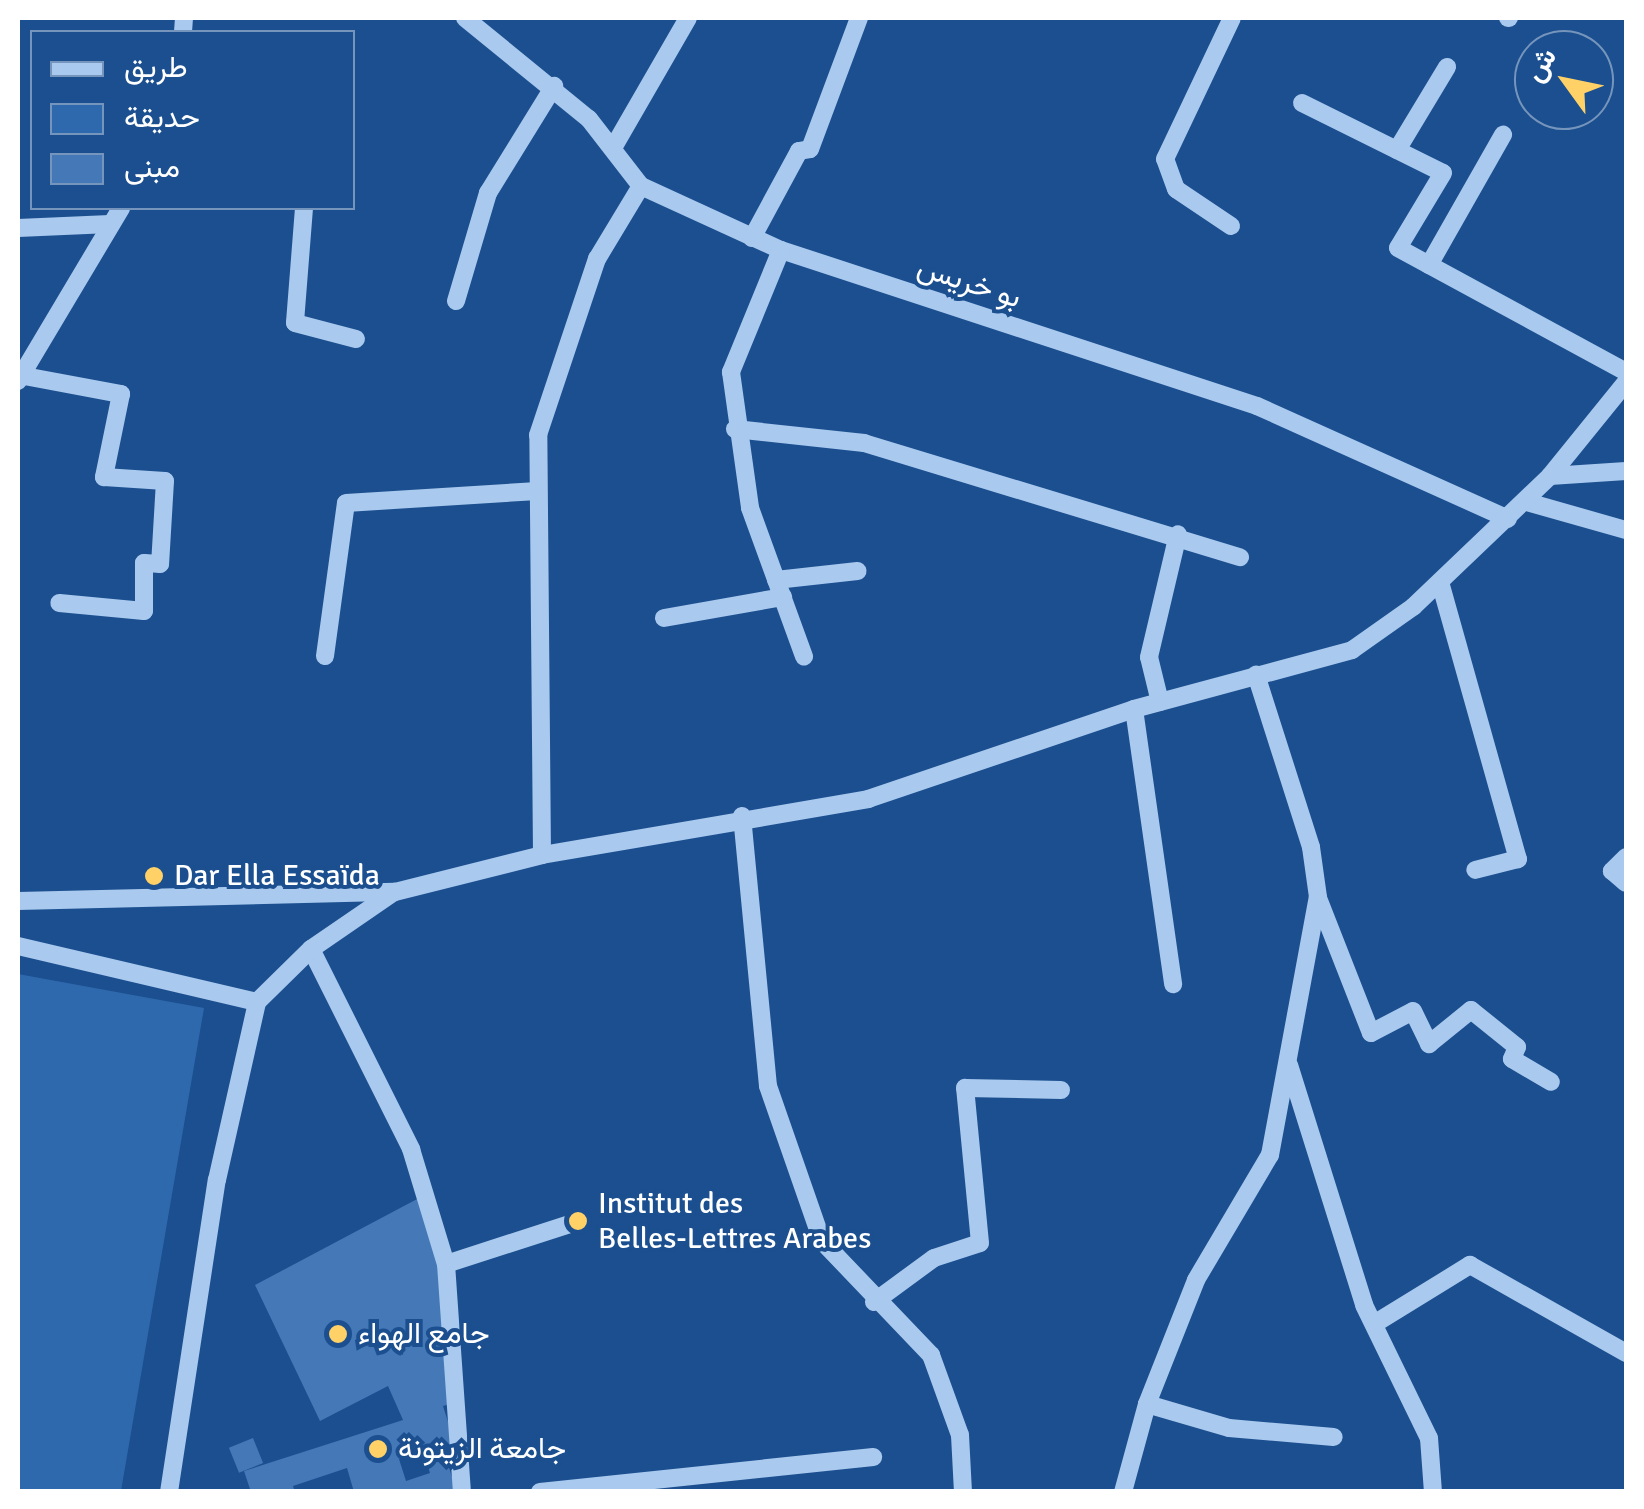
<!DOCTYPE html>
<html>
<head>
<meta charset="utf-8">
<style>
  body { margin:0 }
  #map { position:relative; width:1644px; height:1509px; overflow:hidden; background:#1b4f8f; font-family:Signika,Vazirmatn,sans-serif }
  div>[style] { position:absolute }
  .green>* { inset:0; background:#2e69ad }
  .building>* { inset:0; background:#4478b7; transform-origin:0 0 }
  .minor>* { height:18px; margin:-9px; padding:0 9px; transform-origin:9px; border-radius:9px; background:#a9c9ee }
  .dots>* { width:28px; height:28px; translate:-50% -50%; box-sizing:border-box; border:5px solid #1b4f8f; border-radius:50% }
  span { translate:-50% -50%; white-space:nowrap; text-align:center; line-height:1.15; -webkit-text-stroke:8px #1b4f8f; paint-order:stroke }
  .street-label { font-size:30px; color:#fff }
  .poi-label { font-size:30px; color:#fff }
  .left { translate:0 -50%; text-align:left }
  .frame { position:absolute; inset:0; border:20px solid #fff; pointer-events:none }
  .legend { position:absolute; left:30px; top:30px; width:325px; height:180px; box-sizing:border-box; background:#1b4f8f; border:2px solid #7695bc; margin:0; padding:12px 18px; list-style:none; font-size:30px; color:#fff }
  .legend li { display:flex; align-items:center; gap:20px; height:50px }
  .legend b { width:50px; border:2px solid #7695bc }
  .north { position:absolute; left:1514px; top:30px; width:100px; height:100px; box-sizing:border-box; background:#1b4f8f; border:2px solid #7695bc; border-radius:50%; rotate:303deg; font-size:28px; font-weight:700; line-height:40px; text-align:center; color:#fff }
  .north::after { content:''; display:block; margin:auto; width:35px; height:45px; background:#ffd166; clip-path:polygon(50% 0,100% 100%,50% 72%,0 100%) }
</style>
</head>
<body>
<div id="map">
  <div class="green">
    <i style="clip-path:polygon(18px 974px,204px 1008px,121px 1491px,18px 1491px)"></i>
  </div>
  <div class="building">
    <i style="clip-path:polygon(evenodd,419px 1198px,444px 1264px,450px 1404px,443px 1406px,455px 1444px,443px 1448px,456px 1490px,354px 1492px,347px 1468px,293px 1486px,295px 1492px,251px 1492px,244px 1471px,403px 1420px,388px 1386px,320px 1421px,255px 1285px,419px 1198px,423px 1451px,430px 1473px,406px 1481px,399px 1459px,423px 1451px)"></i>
    <i style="left:253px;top:1438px;width:27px;height:26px;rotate:68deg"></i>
  </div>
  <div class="minor">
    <i style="left:465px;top:18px;width:160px;rotate:39.2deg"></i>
    <i style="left:589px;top:119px;width:85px;rotate:52.2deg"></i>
    <i style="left:641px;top:186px;width:154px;rotate:24.6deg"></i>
    <i style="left:781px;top:250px;width:501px;rotate:18.15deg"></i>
    <i style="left:1257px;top:406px;width:275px;rotate:24.2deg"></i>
    <i style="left:1508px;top:18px;width:1px"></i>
    <i style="left:183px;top:32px;width:14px;rotate:-86deg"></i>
    <i style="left:1302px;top:103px;width:157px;rotate:26.4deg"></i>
    <i style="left:1443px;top:173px;width:87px;rotate:121deg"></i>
    <i style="left:1398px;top:248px;width:260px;rotate:28.5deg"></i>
    <i style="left:613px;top:148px;width:150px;rotate:-60deg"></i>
    <i style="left:1397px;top:150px;width:97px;rotate:-58.9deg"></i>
    <i style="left:304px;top:208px;width:115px;rotate:94.5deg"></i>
    <i style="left:295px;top:323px;width:63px;rotate:14.7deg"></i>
    <i style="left:1231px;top:226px;width:66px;rotate:-146.1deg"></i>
    <i style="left:1176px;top:189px;width:32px;rotate:-110deg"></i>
    <i style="left:1165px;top:159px;width:156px;rotate:-64.6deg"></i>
    <i style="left:18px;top:228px;width:92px;rotate:-2.5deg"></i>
    <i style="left:752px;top:238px;width:99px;rotate:-61.6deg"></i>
    <i style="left:799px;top:151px;width:11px;rotate:-10deg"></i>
    <i style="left:810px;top:149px;width:140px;rotate:-69.5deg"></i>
    <i style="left:781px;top:250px;width:132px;rotate:112.3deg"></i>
    <i style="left:731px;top:372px;width:137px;rotate:82deg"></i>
    <i style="left:750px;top:508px;width:158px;rotate:70deg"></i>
    <i style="left:1429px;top:265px;width:150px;rotate:-60.4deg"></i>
    <i style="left:456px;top:301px;width:113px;rotate:-73.5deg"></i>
    <i style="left:488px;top:193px;width:126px;rotate:-58.3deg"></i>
    <i style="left:19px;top:375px;width:104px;rotate:10.6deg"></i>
    <i style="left:121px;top:394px;width:85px;rotate:101.6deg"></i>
    <i style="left:104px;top:477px;width:61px;rotate:3.8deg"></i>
    <i style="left:165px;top:481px;width:83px;rotate:93.4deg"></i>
    <i style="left:160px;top:564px;width:16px;rotate:-176deg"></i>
    <i style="left:144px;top:563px;width:48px;rotate:90deg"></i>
    <i style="left:144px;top:611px;width:85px;rotate:-174.6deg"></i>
    <i style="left:18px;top:381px;width:201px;rotate:-59.2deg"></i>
    <i style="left:735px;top:429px;width:130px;rotate:6.2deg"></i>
    <i style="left:864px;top:443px;width:393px;rotate:16.9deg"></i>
    <i style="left:1550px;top:476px;width:121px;rotate:-51deg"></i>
    <i style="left:1527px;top:502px;width:103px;rotate:15.8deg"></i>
    <i style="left:776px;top:580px;width:82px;rotate:-6.3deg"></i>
    <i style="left:1440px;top:582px;width:288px;rotate:74.3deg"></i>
    <i style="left:1518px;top:859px;width:44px;rotate:165.7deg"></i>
    <i style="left:664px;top:618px;width:121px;rotate:-10deg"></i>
    <i style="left:325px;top:656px;width:154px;rotate:-82.2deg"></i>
    <i style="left:346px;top:503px;width:192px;rotate:-3.6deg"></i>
    <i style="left:1160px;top:702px;width:46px;rotate:-103.7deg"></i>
    <i style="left:1149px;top:657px;width:126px;rotate:-76.7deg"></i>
    <i style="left:1134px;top:709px;width:278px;rotate:81.9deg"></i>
    <i style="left:742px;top:816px;width:271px;rotate:84.5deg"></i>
    <i style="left:768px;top:1086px;width:164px;rotate:70.8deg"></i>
    <i style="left:822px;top:1241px;width:158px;rotate:46.3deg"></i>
    <i style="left:931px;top:1355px;width:85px;rotate:70.1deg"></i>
    <i style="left:960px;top:1435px;width:57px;rotate:87deg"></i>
    <i style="left:542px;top:855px;width:420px;rotate:-90.5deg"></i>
    <i style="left:538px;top:435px;width:186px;rotate:-71.5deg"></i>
    <i style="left:597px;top:259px;width:85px;rotate:-58.9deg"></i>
    <i style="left:1626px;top:857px;width:20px;rotate:135deg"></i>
    <i style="left:1612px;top:871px;width:18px;rotate:41deg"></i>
    <i style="left:1318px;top:898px;width:145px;rotate:68.6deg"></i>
    <i style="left:1371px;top:1033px;width:47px;rotate:-27.6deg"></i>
    <i style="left:1413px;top:1011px;width:37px;rotate:64deg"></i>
    <i style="left:1429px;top:1044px;width:54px;rotate:-39deg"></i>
    <i style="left:1471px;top:1010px;width:59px;rotate:38.8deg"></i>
    <i style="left:1517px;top:1047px;width:13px;rotate:113deg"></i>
    <i style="left:1512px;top:1059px;width:45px;rotate:30.5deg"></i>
    <i style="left:18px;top:901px;width:377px;rotate:-1.4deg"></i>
    <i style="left:395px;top:892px;width:152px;rotate:-14.1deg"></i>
    <i style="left:542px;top:855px;width:331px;rotate:-9.7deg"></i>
    <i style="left:868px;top:799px;width:281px;rotate:-18.7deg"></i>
    <i style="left:1134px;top:709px;width:226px;rotate:-15.1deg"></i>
    <i style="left:1352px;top:650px;width:75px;rotate:-35.2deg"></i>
    <i style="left:1413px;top:607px;width:190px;rotate:-43.7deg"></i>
    <i style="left:1550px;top:476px;width:76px;rotate:-3.8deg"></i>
    <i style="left:18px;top:946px;width:245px;rotate:13.2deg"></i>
    <i style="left:311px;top:949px;width:224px;rotate:63.4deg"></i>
    <i style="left:411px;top:1149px;width:120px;rotate:73.1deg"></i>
    <i style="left:446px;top:1264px;width:229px;rotate:86deg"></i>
    <i style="left:1289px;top:1065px;width:251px;rotate:72.6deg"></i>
    <i style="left:1364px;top:1305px;width:148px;rotate:64deg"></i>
    <i style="left:1429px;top:1438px;width:54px;rotate:85.8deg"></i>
    <i style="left:446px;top:1264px;width:133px;rotate:-17.9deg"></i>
    <i style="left:874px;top:1302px;width:74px;rotate:-36.3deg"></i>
    <i style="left:934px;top:1258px;width:48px;rotate:-18.1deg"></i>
    <i style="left:980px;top:1243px;width:156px;rotate:-95.5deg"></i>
    <i style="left:965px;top:1088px;width:96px;rotate:1.2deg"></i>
    <i style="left:1374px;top:1324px;width:113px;rotate:-31.6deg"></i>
    <i style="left:1470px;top:1265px;width:179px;rotate:29.4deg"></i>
    <i style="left:1147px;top:1404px;width:85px;rotate:16.3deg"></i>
    <i style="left:1229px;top:1428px;width:105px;rotate:4.9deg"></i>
    <i style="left:169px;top:1492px;width:316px;rotate:-81.3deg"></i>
    <i style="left:217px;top:1180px;width:182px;rotate:-77.3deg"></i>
    <i style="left:257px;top:1002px;width:76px;rotate:-44.5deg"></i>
    <i style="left:311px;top:949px;width:101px;rotate:-34.5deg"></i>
    <i style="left:540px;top:1492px;width:335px;rotate:-6deg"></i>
    <i style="left:1123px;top:1492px;width:91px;rotate:-74.7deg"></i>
    <i style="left:1147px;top:1404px;width:133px;rotate:-68.4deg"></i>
    <i style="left:1196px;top:1280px;width:145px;rotate:-59.4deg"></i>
    <i style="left:1270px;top:1155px;width:262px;rotate:-79.5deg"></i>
    <i style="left:1318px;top:897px;width:50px;rotate:-98deg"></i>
    <i style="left:1311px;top:847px;width:181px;rotate:-107.7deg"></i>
  </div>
  <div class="dots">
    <i style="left:154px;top:876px;background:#ffd166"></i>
    <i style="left:578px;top:1221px;background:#ffd166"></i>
    <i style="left:338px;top:1334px;background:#ffd166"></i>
    <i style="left:378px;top:1449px;background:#ffd166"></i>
  </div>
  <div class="street-label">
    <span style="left:969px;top:283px;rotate:18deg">بو خريس</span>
  </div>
  <div class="poi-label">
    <span class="left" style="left:174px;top:876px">Dar Ella Essaïda</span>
    <span class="left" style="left:598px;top:1221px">Institut des<br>Belles-Lettres Arabes</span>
    <span class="left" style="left:358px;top:1334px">جامع الهواء</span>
    <span class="left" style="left:398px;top:1449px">جامعة الزيتونة</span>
  </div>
  <div class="frame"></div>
  <ul class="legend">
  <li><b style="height:12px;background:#a9c9ee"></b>طريق</li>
  <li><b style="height:28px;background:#2e69ad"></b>حديقة</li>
  <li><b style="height:28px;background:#4478b7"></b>مبنى</li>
  </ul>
  <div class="north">ش</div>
</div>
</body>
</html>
